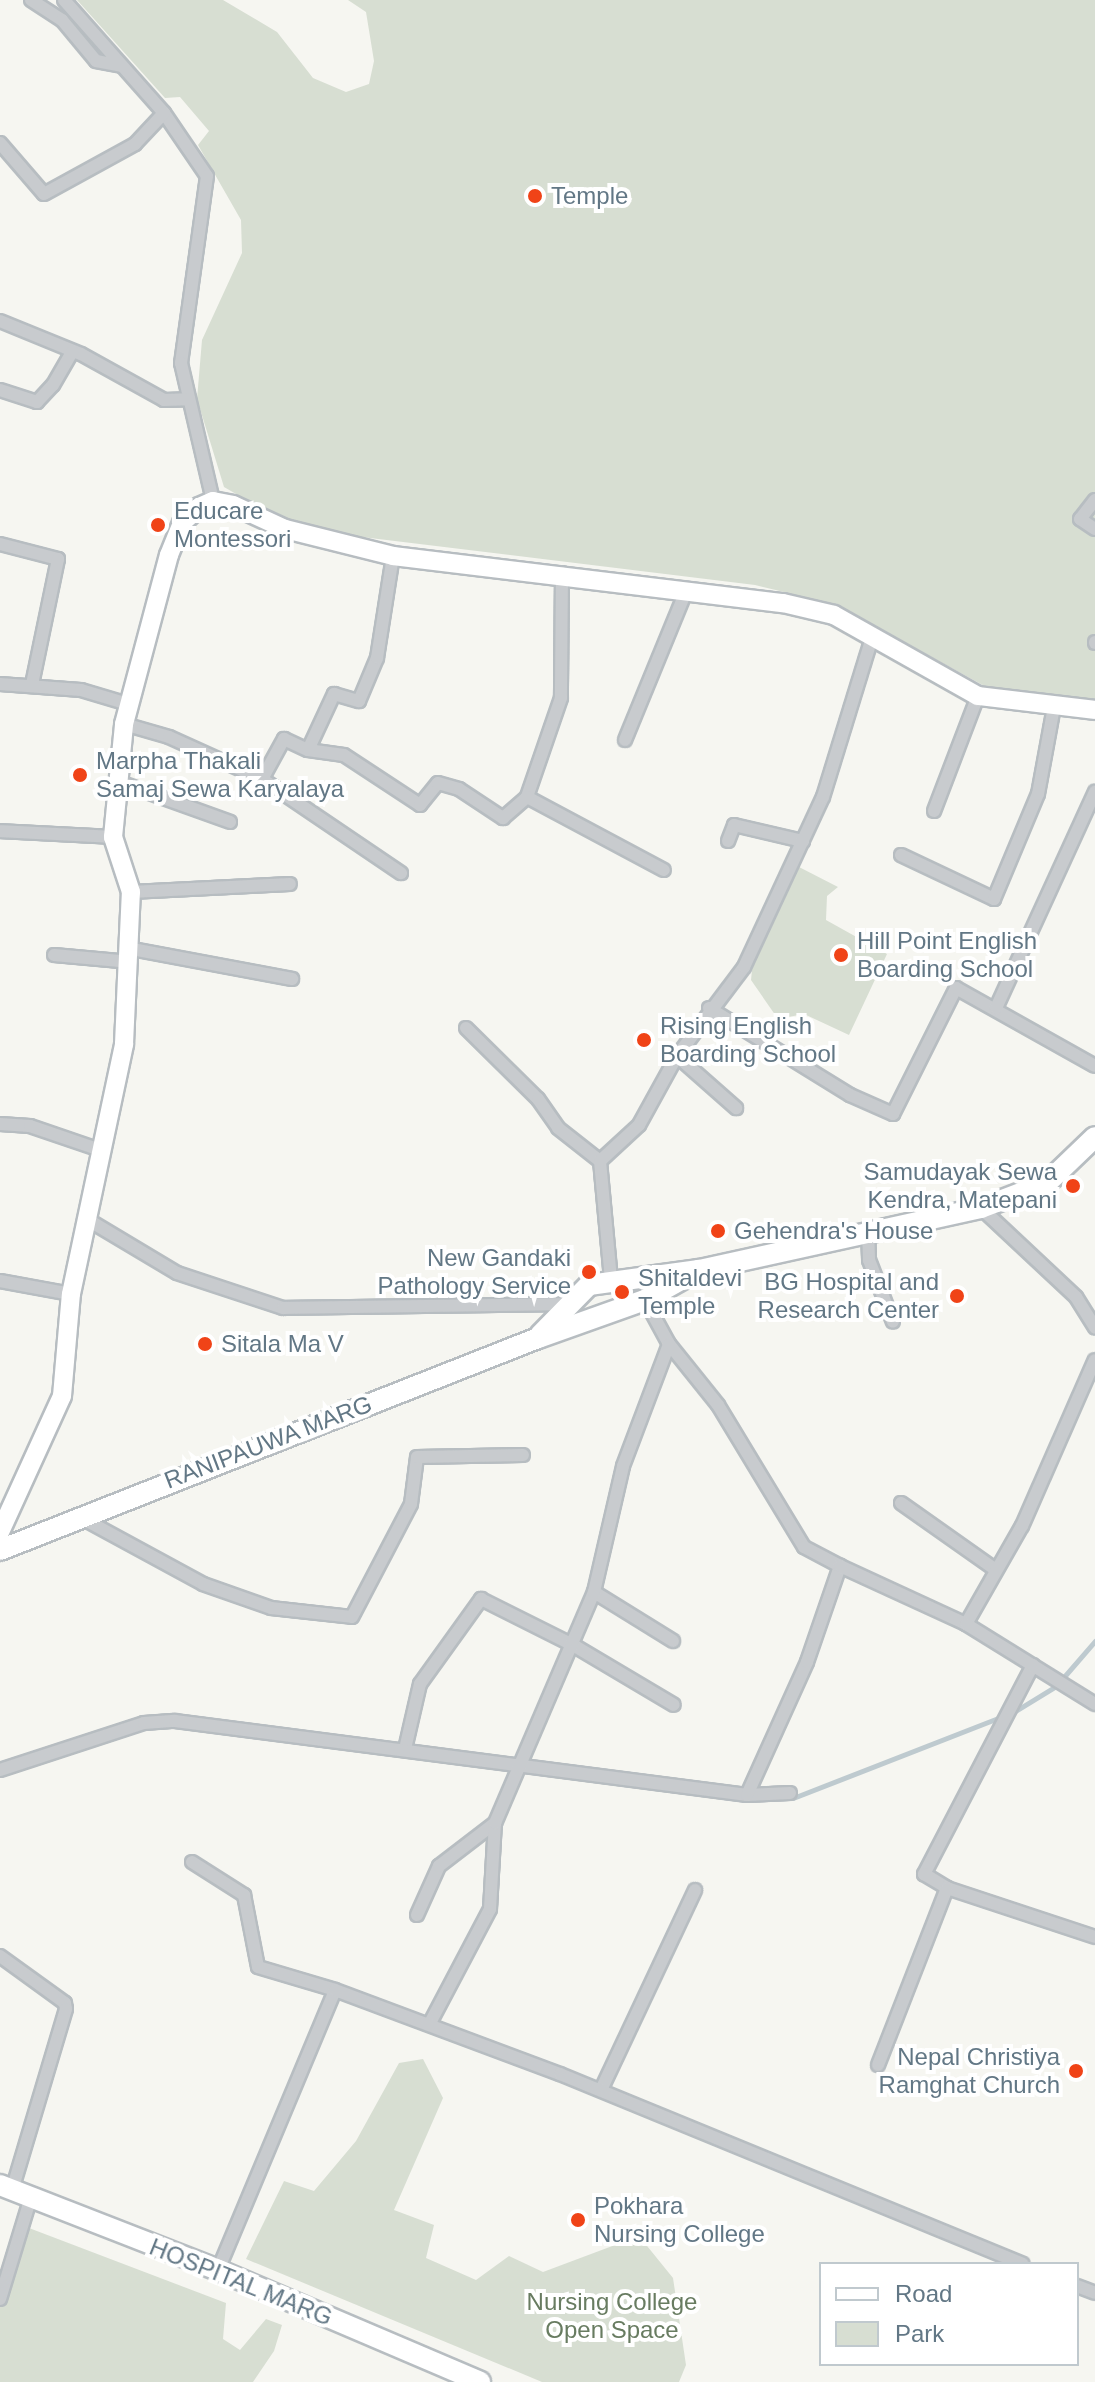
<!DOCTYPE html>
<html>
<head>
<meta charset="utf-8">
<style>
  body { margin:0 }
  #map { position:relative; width:1095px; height:2382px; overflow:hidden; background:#f6f6f1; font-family:Helvetica,sans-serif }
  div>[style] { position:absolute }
  .green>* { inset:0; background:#d7ded2 }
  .stream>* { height:5px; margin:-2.5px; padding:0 2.5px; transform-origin:2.5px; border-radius:2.5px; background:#becacf }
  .roads { filter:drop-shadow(2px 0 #b7bdc1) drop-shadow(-2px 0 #b7bdc1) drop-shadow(0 2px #b7bdc1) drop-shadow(0 -2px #b7bdc1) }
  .minor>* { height:12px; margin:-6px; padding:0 6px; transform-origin:6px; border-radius:6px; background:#c8cbce }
  .secondary>* { height:18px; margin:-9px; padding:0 9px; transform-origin:9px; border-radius:9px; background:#fff }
  .primary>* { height:20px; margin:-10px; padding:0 10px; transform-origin:10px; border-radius:10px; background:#fff }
  .dots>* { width:22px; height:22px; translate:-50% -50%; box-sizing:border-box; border:4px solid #fff; border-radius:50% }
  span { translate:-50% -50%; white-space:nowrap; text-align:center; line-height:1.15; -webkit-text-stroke:8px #fff; paint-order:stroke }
  .poi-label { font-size:24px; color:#627785 }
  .left { translate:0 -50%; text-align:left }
  .right { translate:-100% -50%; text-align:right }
  .street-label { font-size:24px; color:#627785 }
  .park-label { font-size:24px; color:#687c61 }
  .legend { position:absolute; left:819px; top:2262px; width:260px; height:104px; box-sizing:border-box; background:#fff; border:2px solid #c0c9ce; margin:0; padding:10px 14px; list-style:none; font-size:24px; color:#627785 }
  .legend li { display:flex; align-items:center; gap:16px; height:40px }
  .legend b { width:40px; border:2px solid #c0c9ce }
</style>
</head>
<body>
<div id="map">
  <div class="green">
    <i style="clip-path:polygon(77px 0,223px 0,277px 32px,313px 78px,346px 92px,369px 84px,374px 61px,366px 12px,348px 0,1095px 0,1095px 705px,1001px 695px,840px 607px,805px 597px,755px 585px,329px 533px,279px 519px,224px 487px,197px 399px,202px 340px,242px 253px,241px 220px,198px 145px,209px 131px,180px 97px,165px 98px)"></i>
    <i style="clip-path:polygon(799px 867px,838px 887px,827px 896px,826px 920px,887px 954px,849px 1035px,804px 1014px,778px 1019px,751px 980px,753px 960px)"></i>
    <i style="clip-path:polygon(423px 2059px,443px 2098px,394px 2210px,434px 2225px,426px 2258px,476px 2280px,509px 2256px,543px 2272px,639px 2236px,673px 2278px,686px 2365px,679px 2382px,542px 2382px,246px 2259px,284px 2181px,314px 2191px,356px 2141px,399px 2063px)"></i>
    <i style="clip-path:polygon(29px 2228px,226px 2303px,223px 2339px,240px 2350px,266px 2319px,282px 2325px,274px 2351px,253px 2382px,0 2382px,0 2302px)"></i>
  </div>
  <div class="stream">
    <i style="left:1012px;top:1713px;width:52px;rotate:-31.5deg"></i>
    <i style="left:1056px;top:1686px;width:60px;rotate:-49.1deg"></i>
    <i style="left:793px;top:1798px;width:225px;rotate:-21.3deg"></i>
  </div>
  <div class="roads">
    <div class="minor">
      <i style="left:31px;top:0;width:37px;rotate:33deg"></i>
      <i style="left:62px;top:20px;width:53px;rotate:50.3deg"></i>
      <i style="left:96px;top:61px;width:26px;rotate:11deg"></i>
      <i style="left:64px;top:0;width:151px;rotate:48.5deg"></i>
      <i style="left:164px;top:113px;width:76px;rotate:55.7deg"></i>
      <i style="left:207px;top:176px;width:189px;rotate:97.9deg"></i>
      <i style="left:181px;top:363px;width:142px;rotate:76.9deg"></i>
      <i style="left:0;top:143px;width:67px;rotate:49.2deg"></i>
      <i style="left:44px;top:194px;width:104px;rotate:-28.8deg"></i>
      <i style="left:135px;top:144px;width:42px;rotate:-46.9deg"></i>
      <i style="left:0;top:321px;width:87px;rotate:22.2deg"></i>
      <i style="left:81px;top:354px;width:95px;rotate:29deg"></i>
      <i style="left:164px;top:400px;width:24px;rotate:-2deg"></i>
      <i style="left:0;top:390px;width:39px;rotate:18deg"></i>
      <i style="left:37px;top:402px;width:23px;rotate:-47deg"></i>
      <i style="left:53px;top:385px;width:39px;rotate:-60deg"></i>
      <i style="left:1095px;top:500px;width:24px;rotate:128deg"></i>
      <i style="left:1080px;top:519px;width:18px;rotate:34deg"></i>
      <i style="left:0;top:544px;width:60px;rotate:14.5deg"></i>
      <i style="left:58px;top:559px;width:128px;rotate:101.7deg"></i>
      <i style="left:562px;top:573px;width:125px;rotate:90.5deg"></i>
      <i style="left:561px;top:698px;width:105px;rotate:109deg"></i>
      <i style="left:527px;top:797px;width:155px;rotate:28.1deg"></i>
      <i style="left:1095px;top:642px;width:1px;rotate:90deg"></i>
      <i style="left:0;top:684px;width:81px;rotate:4.2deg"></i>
      <i style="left:81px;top:690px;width:49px;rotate:16.6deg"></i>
      <i style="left:124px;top:724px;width:47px;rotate:16.1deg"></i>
      <i style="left:169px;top:737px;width:102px;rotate:24.3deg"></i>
      <i style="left:262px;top:779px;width:168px;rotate:34.1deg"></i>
      <i style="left:625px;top:740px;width:163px;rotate:-67.7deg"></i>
      <i style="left:308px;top:750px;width:36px;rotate:8deg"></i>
      <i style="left:344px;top:755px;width:91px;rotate:33.3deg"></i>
      <i style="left:420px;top:805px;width:28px;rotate:-51deg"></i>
      <i style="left:438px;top:783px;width:22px;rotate:16deg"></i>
      <i style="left:459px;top:789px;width:53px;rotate:33.4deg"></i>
      <i style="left:503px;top:818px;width:32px;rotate:-41deg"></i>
      <i style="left:262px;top:779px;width:46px;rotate:-61.2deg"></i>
      <i style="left:284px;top:739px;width:26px;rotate:25deg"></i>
      <i style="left:308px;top:750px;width:62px;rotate:-65.1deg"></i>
      <i style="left:334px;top:694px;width:26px;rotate:16deg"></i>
      <i style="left:359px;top:701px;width:47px;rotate:-67.3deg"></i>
      <i style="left:377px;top:658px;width:103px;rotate:-81.1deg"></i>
      <i style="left:119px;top:782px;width:118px;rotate:19.8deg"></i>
      <i style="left:934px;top:811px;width:123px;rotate:-69.1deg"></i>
      <i style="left:0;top:831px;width:113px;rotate:3deg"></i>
      <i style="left:728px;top:841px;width:17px;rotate:-69deg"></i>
      <i style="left:734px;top:825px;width:71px;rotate:13.1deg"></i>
      <i style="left:901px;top:855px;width:103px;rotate:25.3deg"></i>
      <i style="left:994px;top:899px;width:114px;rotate:-67.3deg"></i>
      <i style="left:1038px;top:794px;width:88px;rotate:-79.6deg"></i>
      <i style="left:131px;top:892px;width:159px;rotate:-2.9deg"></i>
      <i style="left:132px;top:949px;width:163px;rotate:10.6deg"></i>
      <i style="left:54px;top:955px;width:77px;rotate:5.2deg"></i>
      <i style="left:709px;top:1008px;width:166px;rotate:31.7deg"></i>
      <i style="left:850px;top:1095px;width:47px;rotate:23.8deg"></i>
      <i style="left:893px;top:1114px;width:141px;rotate:-63.4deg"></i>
      <i style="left:956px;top:988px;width:159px;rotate:29.3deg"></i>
      <i style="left:996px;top:1008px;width:238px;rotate:-65.4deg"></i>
      <i style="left:466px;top:1028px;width:101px;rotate:44.6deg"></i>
      <i style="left:538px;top:1099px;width:35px;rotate:55deg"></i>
      <i style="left:558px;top:1128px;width:53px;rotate:38.2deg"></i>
      <i style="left:600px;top:1161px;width:119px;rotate:84.7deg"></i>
      <i style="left:677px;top:1056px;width:79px;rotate:41.4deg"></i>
      <i style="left:0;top:1124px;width:30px;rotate:4deg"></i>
      <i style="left:30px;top:1126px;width:77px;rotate:18.9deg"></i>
      <i style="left:600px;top:1161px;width:53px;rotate:-42.7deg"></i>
      <i style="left:639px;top:1125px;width:79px;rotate:-61.2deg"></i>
      <i style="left:677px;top:1056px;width:111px;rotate:-53deg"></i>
      <i style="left:744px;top:967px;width:187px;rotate:-65.1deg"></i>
      <i style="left:823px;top:797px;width:166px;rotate:-72.9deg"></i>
      <i style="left:981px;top:1208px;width:130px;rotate:43.1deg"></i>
      <i style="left:1076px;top:1297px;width:36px;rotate:58deg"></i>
      <i style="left:85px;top:1218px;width:107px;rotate:30.9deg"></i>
      <i style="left:177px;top:1273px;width:112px;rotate:18.3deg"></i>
      <i style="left:283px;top:1308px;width:283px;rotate:-0.8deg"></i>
      <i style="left:868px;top:1230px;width:30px;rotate:88deg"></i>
      <i style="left:869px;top:1260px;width:66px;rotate:68.8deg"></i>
      <i style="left:0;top:1281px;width:72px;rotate:10.4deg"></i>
      <i style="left:645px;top:1300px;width:50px;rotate:61.4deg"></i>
      <i style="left:669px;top:1344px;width:78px;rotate:51.2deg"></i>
      <i style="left:718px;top:1405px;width:166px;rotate:58.8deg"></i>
      <i style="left:804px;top:1547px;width:41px;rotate:27.8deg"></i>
      <i style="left:901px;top:1503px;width:116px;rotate:35.2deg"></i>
      <i style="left:78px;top:1516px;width:142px;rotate:28.5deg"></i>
      <i style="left:203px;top:1584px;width:72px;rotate:19.4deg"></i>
      <i style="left:271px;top:1608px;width:81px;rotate:6.3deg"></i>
      <i style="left:352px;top:1617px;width:127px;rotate:-62.4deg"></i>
      <i style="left:411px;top:1504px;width:47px;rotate:-82.7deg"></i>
      <i style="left:417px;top:1457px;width:106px;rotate:-1.1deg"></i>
      <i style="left:594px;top:1592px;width:93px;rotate:31.8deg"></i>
      <i style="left:966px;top:1624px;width:113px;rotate:-60.3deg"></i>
      <i style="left:1022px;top:1526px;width:181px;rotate:-66.3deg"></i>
      <i style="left:1033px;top:1665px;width:236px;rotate:117.5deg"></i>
      <i style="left:924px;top:1874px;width:27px;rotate:31deg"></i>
      <i style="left:947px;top:1888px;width:156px;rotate:18.3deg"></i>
      <i style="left:405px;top:1749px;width:67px;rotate:-77deg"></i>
      <i style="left:420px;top:1684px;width:105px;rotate:-54.3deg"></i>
      <i style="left:481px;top:1599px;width:103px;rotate:26.6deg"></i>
      <i style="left:573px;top:1645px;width:117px;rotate:30.7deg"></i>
      <i style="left:0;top:1770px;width:151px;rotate:-18.1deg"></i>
      <i style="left:144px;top:1723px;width:31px;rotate:-4deg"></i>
      <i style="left:175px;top:1721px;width:577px;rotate:7.37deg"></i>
      <i style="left:747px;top:1795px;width:43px;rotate:-2.7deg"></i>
      <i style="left:747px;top:1795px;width:146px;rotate:-65.7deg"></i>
      <i style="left:807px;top:1662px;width:102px;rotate:-71deg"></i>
      <i style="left:840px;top:1566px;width:139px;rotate:24.7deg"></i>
      <i style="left:966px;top:1624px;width:152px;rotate:31.8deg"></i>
      <i style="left:192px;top:1862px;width:62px;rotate:32.4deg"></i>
      <i style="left:244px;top:1895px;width:73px;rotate:79deg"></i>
      <i style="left:258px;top:1967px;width:80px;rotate:16.6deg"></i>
      <i style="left:417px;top:1915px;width:54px;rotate:-65.8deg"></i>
      <i style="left:439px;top:1866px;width:71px;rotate:-37.5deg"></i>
      <i style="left:0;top:1956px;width:80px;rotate:35.9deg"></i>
      <i style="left:65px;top:2003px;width:6px;rotate:81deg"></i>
      <i style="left:66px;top:2009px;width:189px;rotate:106.6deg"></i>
      <i style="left:430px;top:2023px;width:129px;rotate:-62.2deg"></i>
      <i style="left:490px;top:1909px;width:86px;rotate:-86.7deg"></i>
      <i style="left:495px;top:1823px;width:251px;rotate:-66.8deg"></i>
      <i style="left:594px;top:1592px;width:129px;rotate:-77deg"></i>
      <i style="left:623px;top:1466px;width:130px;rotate:-69.3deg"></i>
      <i style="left:878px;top:2065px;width:190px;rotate:-68.7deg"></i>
      <i style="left:601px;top:2090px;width:221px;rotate:-64.8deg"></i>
      <i style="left:218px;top:2270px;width:303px;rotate:-67.3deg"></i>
      <i style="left:335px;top:1990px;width:240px;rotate:20.5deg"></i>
      <i style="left:560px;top:2074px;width:500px;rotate:22.31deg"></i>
      <i style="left:1077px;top:2286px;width:19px;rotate:21deg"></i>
      <i style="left:0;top:2299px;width:107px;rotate:-73.1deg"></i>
    </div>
    <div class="secondary">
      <i style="left:0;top:1532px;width:149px;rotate:-65.5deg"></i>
      <i style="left:62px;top:1396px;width:102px;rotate:-85deg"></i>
      <i style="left:71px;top:1294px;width:256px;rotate:-78deg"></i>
      <i style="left:124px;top:1044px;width:152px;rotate:-87.4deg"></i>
      <i style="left:131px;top:892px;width:58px;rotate:-108.1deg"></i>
      <i style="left:113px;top:837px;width:114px;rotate:-84.4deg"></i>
      <i style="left:124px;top:724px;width:175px;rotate:-75.1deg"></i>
      <i style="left:169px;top:555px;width:35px;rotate:-68deg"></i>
      <i style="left:182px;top:523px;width:23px;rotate:-43deg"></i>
      <i style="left:199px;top:507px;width:15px;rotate:-23deg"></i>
      <i style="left:213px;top:501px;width:20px;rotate:11deg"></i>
      <i style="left:233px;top:505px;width:57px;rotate:24.8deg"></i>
      <i style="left:285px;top:529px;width:111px;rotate:14deg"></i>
      <i style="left:393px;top:556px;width:393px;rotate:6.9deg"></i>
      <i style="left:783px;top:603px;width:52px;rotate:13.2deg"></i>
      <i style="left:834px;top:615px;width:165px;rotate:29.4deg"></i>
      <i style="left:978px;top:696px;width:118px;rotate:6.8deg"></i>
    </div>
    <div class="primary">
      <i style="left:540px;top:1335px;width:70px;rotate:-45.6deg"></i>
      <i style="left:589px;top:1285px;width:111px;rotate:-7.8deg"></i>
      <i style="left:699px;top:1270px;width:289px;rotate:-12.4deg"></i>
      <i style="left:981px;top:1208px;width:71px;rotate:-20.7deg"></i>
      <i style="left:1047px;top:1183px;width:66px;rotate:-43.8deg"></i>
      <i style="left:0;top:1550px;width:578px;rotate:-21.51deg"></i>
      <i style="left:538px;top:1338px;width:114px;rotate:-19.6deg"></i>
      <i style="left:645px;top:1300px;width:62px;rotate:-29.1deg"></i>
      <i style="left:0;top:2185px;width:234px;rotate:21.3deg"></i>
      <i style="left:218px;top:2270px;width:285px;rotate:23.1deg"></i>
    </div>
  </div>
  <div class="dots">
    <i style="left:535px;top:196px;background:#f04317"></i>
    <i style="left:158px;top:525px;background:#f04317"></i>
    <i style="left:80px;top:775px;background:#f04317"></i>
    <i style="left:841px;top:955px;background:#f04317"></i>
    <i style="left:644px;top:1040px;background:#f04317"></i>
    <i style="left:1073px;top:1186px;background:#f04317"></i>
    <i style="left:718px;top:1231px;background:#f04317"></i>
    <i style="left:589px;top:1272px;background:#f04317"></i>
    <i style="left:622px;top:1292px;background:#f04317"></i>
    <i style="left:957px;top:1296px;background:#f04317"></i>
    <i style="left:205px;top:1344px;background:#f04317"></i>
    <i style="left:1076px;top:2071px;background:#f04317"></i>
    <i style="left:578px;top:2220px;background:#f04317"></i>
  </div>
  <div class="poi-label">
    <span class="left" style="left:551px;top:196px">Temple</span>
    <span class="left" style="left:174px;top:525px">Educare<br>Montessori</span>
    <span class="left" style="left:96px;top:775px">Marpha Thakali<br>Samaj Sewa Karyalaya</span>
    <span class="left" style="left:857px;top:955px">Hill Point English<br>Boarding School</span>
    <span class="left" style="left:660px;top:1040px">Rising English<br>Boarding School</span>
    <span class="right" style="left:1057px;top:1186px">Samudayak Sewa<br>Kendra, Matepani</span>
    <span class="left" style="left:734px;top:1231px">Gehendra's House</span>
    <span class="right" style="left:571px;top:1272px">New Gandaki<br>Pathology Service</span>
    <span class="left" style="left:638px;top:1292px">Shitaldevi<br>Temple</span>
    <span class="right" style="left:939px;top:1296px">BG Hospital and<br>Research Center</span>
    <span class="left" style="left:221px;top:1344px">Sitala Ma V</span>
    <span class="right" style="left:1060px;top:2071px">Nepal Christiya<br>Ramghat Church</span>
    <span class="left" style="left:594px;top:2220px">Pokhara<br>Nursing College</span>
  </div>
  <div class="street-label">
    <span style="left:268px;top:1442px;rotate:-21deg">RANIPAUWA MARG</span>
    <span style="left:241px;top:2282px;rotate:22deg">HOSPITAL MARG</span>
  </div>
  <div class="park-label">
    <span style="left:612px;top:2316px">Nursing College<br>Open Space</span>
  </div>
  <ul class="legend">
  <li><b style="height:10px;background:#fff"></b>Road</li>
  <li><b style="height:22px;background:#d7ded2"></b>Park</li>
  </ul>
</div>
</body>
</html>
